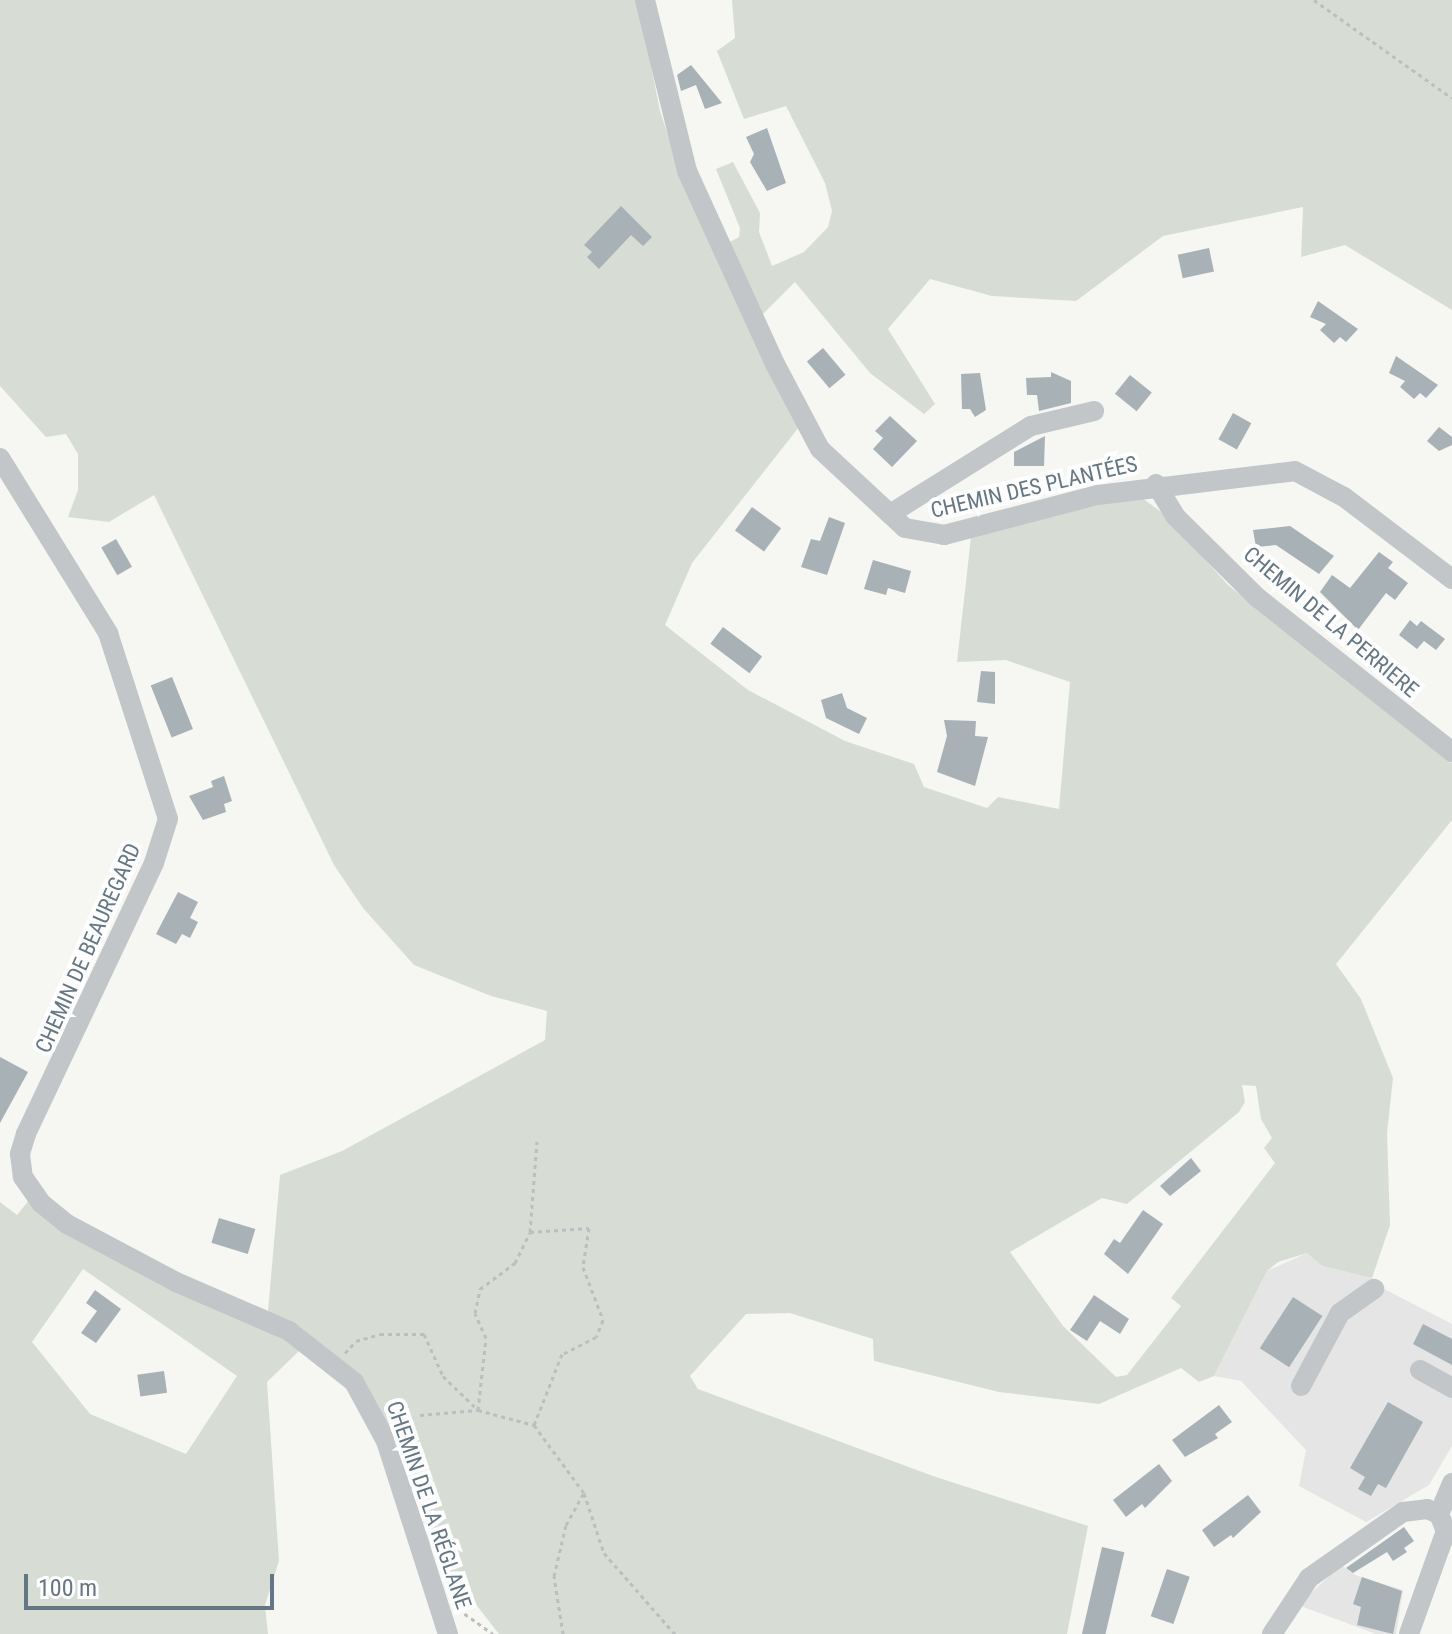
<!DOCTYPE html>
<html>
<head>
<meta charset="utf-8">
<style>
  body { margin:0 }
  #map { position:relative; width:1452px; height:1634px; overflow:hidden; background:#f6f6f3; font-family:"Roboto Condensed",sans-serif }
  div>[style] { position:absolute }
  .built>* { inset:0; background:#e4e5e4 }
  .green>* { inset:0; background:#d7ddd4 }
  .building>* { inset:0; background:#a8b1b6; transform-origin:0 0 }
  .path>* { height:3px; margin-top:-1.5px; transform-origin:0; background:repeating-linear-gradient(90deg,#bcbec0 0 4px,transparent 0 8px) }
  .minor>* { height:20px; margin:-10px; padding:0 10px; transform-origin:10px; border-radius:10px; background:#c2c6c9 }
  span { translate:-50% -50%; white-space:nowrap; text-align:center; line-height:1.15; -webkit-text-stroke:8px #fff; paint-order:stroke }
  .street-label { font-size:22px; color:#657684 }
  .scale { position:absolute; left:24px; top:1574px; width:250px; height:36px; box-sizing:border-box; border:4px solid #657684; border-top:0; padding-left:10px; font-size:24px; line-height:28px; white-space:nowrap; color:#657684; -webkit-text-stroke:6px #fff; paint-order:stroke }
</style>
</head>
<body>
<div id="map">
  <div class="built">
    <i style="clip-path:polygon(1307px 1253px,1322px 1266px,1372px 1278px,1382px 1288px,1452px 1324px,1452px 1446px,1429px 1485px,1366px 1522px,1299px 1486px,1306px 1450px,1241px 1381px,1214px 1376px,1267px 1271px)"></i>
    <i style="clip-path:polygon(1341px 1565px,1355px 1575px,1403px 1590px,1396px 1634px,1376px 1634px,1298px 1605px)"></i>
  </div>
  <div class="green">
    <i style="clip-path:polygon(evenodd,0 0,638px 0,660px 111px,680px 172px,799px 427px,692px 563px,665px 625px,748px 690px,845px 741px,914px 764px,924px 787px,987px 808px,998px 797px,1059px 809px,1070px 682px,1006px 660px,957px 662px,971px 537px,1138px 495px,1164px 514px,1228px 585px,1452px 763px,1452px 820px,1336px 964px,1361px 999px,1393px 1078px,1387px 1133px,1390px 1225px,1372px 1278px,1322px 1266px,1307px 1253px,1278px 1262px,1267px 1271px,1214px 1376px,1199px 1382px,1181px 1368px,1099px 1404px,999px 1392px,874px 1361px,873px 1339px,790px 1313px,746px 1314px,690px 1376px,698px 1389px,933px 1476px,1088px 1526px,1067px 1634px,499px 1634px,422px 1535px,352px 1369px,268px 1311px,280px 1175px,342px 1151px,545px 1040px,547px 1011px,491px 996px,414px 965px,363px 908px,334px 865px,154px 495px,109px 522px,68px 517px,78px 490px,78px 454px,66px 434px,46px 437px,0 386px,0 0,1242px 1085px,1256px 1086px,1261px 1119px,1272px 1138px,1264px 1148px,1275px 1163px,1171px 1298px,1181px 1306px,1127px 1375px,1116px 1377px,1063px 1326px,1010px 1252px,1102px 1198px,1127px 1204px,1239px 1112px,1245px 1102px,1242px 1085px)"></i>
    <i style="clip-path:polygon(732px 0,1452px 0,1452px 310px,1345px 245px,1301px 257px,1303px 207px,1163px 236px,1076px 301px,992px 296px,930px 279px,888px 329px,935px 404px,924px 414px,870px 373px,795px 282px,760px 317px,728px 243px,739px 237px,740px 228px,716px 169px,733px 162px,760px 213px,759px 232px,772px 266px,804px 252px,828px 227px,832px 211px,825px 183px,786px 106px,744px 119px,717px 51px,735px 38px)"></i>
    <i style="clip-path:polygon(evenodd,30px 1199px,301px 1349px,267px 1382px,279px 1561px,265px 1605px,268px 1634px,0 1634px,0 1202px,17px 1215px,30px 1199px,83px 1269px,237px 1376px,186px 1454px,90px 1414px,32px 1342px,83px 1269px)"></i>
  </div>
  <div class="building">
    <i style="clip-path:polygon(691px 65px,705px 82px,722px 103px,705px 109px,696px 85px,681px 91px,677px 75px)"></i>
    <i style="clip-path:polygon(767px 128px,786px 183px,767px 191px,750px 162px,754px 154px,746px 137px)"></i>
    <i style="clip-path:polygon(621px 206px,652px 237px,643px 246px,631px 235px,599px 269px,587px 257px,592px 252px,584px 245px)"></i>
    <i style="left:1209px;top:248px;width:24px;height:32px;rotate:78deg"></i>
    <i style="clip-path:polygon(1318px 301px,1358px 329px,1346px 342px,1340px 337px,1334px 343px,1320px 330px,1326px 324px,1310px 317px)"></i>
    <i style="left:823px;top:348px;width:35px;height:21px;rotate:50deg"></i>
    <i style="clip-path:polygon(1396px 356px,1438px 385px,1426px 398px,1420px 393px,1414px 399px,1400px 387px,1405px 381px,1389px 373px)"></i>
    <i style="clip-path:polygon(1051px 372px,1071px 381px,1071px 403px,1039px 411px,1037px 395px,1027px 395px,1026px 378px,1051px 377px)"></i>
    <i style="clip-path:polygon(980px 373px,986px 410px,975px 417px,970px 409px,962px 409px,961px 374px)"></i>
    <i style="left:1130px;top:375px;width:28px;height:24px;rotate:39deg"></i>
    <i style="left:1233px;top:413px;width:21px;height:30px;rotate:29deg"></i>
    <i style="clip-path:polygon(890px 416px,917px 441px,892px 467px,873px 449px,883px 438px,875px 431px)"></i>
    <i style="clip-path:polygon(1439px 427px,1452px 437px,1452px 445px,1439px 451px,1427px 441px)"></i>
    <i style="clip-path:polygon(1045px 436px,1044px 466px,1014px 466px,1014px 452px)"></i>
    <i style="left:752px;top:507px;width:36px;height:29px;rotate:36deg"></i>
    <i style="clip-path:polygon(829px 517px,845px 523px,827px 575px,801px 567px,811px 539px,820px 541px)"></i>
    <i style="clip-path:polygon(1290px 526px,1334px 556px,1319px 574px,1276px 545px,1256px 547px,1253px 530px)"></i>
    <i style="left:116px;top:539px;width:32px;height:17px;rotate:60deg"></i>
    <i style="clip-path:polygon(1379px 552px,1393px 562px,1388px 568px,1408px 583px,1395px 600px,1386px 593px,1358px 630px,1320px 592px,1332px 575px,1350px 588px)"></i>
    <i style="clip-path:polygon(873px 560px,911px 571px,905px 593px,888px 588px,886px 595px,864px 589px)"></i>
    <i style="clip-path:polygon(1410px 620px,1417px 626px,1421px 621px,1445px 639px,1436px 650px,1424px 641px,1417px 649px,1399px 635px)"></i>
    <i style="left:723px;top:627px;width:49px;height:21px;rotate:37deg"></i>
    <i style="clip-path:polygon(981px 671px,995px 672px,995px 704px,977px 702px)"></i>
    <i style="left:172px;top:677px;width:56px;height:23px;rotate:68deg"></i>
    <i style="clip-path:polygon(842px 693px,847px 708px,867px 718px,859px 734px,826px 718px,821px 700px)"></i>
    <i style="clip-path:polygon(944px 720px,976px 721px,975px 736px,988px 737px,975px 786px,937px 772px,947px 736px)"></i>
    <i style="clip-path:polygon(224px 776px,232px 801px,224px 804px,226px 812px,203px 820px,189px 796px,213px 787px,211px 781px)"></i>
    <i style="clip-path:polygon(178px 892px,198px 902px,190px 918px,198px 922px,190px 938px,182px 934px,176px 944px,156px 934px)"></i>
    <i style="clip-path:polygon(0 1057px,28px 1072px,0 1123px)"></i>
    <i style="clip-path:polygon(1191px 1158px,1201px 1171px,1170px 1196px,1160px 1186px)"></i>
    <i style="clip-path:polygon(1143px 1210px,1163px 1224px,1128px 1274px,1104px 1254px,1114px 1239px,1120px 1243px)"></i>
    <i style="left:219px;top:1218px;width:38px;height:26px;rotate:17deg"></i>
    <i style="clip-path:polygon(95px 1290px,121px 1309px,96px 1343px,81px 1333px,97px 1311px,86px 1303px)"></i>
    <i style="clip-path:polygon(1094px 1295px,1129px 1319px,1120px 1334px,1100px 1321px,1087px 1341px,1070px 1330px)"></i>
    <i style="left:1293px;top:1297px;width:35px;height:61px;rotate:33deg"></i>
    <i style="clip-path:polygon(1423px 1324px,1452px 1339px,1452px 1365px,1413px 1344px)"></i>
    <i style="left:164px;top:1371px;width:22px;height:27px;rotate:82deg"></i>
    <i style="clip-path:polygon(1388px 1402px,1423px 1422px,1386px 1488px,1378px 1484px,1371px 1496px,1358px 1489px,1365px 1477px,1350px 1468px)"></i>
    <i style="clip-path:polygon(1219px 1405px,1232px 1422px,1215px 1434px,1218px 1438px,1185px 1457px,1172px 1440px)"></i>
    <i style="clip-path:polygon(1159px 1464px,1172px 1481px,1145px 1508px,1142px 1504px,1126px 1517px,1113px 1500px)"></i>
    <i style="clip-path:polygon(1248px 1495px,1261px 1512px,1233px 1538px,1231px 1535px,1214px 1547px,1202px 1530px)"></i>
    <i style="clip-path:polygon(1404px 1527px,1414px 1541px,1404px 1548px,1407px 1552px,1393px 1561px,1387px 1552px,1353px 1573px,1346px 1568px)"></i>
    <i style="left:1102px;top:1547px;width:23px;height:89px;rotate:13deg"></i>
    <i style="left:1167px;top:1569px;width:24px;height:50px;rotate:19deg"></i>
    <i style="clip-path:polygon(1362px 1577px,1402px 1591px,1393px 1634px,1357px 1625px,1361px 1607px,1353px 1604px)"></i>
  </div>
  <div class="path">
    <i style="left:1314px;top:0;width:169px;rotate:35.4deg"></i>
    <i style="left:530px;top:1232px;width:91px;rotate:-85.6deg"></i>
    <i style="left:345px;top:1353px;width:16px;rotate:-47deg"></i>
    <i style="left:356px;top:1341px;width:25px;rotate:-16deg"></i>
    <i style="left:380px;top:1334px;width:44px"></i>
    <i style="left:424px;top:1334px;width:46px;rotate:65.7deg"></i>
    <i style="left:443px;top:1376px;width:49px;rotate:44.2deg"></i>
    <i style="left:478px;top:1410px;width:72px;rotate:-83.7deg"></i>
    <i style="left:486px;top:1338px;width:27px;rotate:-114deg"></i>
    <i style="left:475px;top:1313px;width:25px;rotate:-78deg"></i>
    <i style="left:480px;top:1289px;width:44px;rotate:-36.6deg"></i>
    <i style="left:515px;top:1263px;width:34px;rotate:-64deg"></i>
    <i style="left:530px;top:1232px;width:59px;rotate:-3.9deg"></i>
    <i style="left:589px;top:1228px;width:39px;rotate:99deg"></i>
    <i style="left:583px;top:1267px;width:57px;rotate:69.3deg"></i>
    <i style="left:603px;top:1320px;width:18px;rotate:112deg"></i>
    <i style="left:596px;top:1337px;width:38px;rotate:153deg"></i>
    <i style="left:562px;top:1354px;width:76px;rotate:111.5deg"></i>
    <i style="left:420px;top:1415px;width:58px;rotate:-4.9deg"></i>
    <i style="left:478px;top:1410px;width:58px;rotate:15deg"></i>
    <i style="left:534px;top:1425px;width:84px;rotate:53.7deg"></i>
    <i style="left:584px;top:1493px;width:63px;rotate:71.6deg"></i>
    <i style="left:604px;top:1553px;width:108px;rotate:48.8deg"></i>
    <i style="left:458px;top:1609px;width:43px;rotate:35.5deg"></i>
    <i style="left:563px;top:1634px;width:59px;rotate:-98.8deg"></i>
    <i style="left:554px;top:1576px;width:52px;rotate:-76.8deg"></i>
    <i style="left:566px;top:1525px;width:37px;rotate:-61deg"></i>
  </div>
  <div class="minor">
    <i style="left:645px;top:0;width:176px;rotate:76.2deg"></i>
    <i style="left:687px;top:171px;width:212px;rotate:65.5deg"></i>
    <i style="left:775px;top:364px;width:96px;rotate:62.1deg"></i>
    <i style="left:820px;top:449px;width:116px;rotate:42.9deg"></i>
    <i style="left:905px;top:528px;width:40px;rotate:10deg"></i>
    <i style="left:944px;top:535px;width:159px;rotate:-14.6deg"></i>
    <i style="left:1098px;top:495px;width:198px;rotate:-6.9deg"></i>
    <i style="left:1295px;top:471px;width:55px;rotate:28deg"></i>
    <i style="left:1344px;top:497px;width:136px;rotate:37.2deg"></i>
    <i style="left:0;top:458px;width:206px;rotate:58.3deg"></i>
    <i style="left:108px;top:633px;width:195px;rotate:72.1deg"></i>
    <i style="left:168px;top:819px;width:46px;rotate:107.7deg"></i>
    <i style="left:154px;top:863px;width:300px;rotate:115.3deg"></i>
    <i style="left:26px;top:1134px;width:21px;rotate:107deg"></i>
    <i style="left:20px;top:1154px;width:23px;rotate:83deg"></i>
    <i style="left:23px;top:1177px;width:32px;rotate:55deg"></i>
    <i style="left:41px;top:1203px;width:33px;rotate:39deg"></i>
    <i style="left:67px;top:1224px;width:123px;rotate:28deg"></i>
    <i style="left:176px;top:1282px;width:123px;rotate:23.4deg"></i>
    <i style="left:289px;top:1331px;width:83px;rotate:38.1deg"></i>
    <i style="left:354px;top:1382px;width:67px;rotate:61.5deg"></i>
    <i style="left:386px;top:1441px;width:203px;rotate:72.2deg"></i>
    <i style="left:1156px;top:484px;width:37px;rotate:59deg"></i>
    <i style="left:1175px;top:516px;width:117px;rotate:44.7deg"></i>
    <i style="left:1258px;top:598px;width:248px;rotate:38.4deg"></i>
    <i style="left:890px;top:514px;width:166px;rotate:-32deg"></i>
    <i style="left:1031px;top:426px;width:65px;rotate:-13.4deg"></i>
    <i style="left:1420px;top:1370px;width:37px;rotate:29deg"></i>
    <i style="left:1301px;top:1386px;width:83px;rotate:-61.9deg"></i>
    <i style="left:1340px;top:1313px;width:42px;rotate:-35.2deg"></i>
    <i style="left:1439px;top:1514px;width:34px;rotate:-67deg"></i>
    <i style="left:1272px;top:1634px;width:67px;rotate:-56.5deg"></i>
    <i style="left:1309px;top:1578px;width:115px;rotate:-35.1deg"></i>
    <i style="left:1403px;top:1512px;width:24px;rotate:-7deg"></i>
    <i style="left:1427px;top:1509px;width:13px;rotate:23deg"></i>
    <i style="left:1439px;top:1514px;width:18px;rotate:68deg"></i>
    <i style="left:1446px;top:1531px;width:109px;rotate:109.8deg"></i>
  </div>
  <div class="street-label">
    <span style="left:1034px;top:487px;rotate:-13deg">CHEMIN DES PLANTÉES</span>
    <span style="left:1331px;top:622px;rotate:40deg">CHEMIN DE LA PERRIERE</span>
    <span style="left:88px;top:948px;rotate:-66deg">CHEMIN DE BEAUREGARD</span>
    <span style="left:429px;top:1505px;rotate:71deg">CHEMIN DE LA RÉGLANE</span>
  </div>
  <div class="scale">100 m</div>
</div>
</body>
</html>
